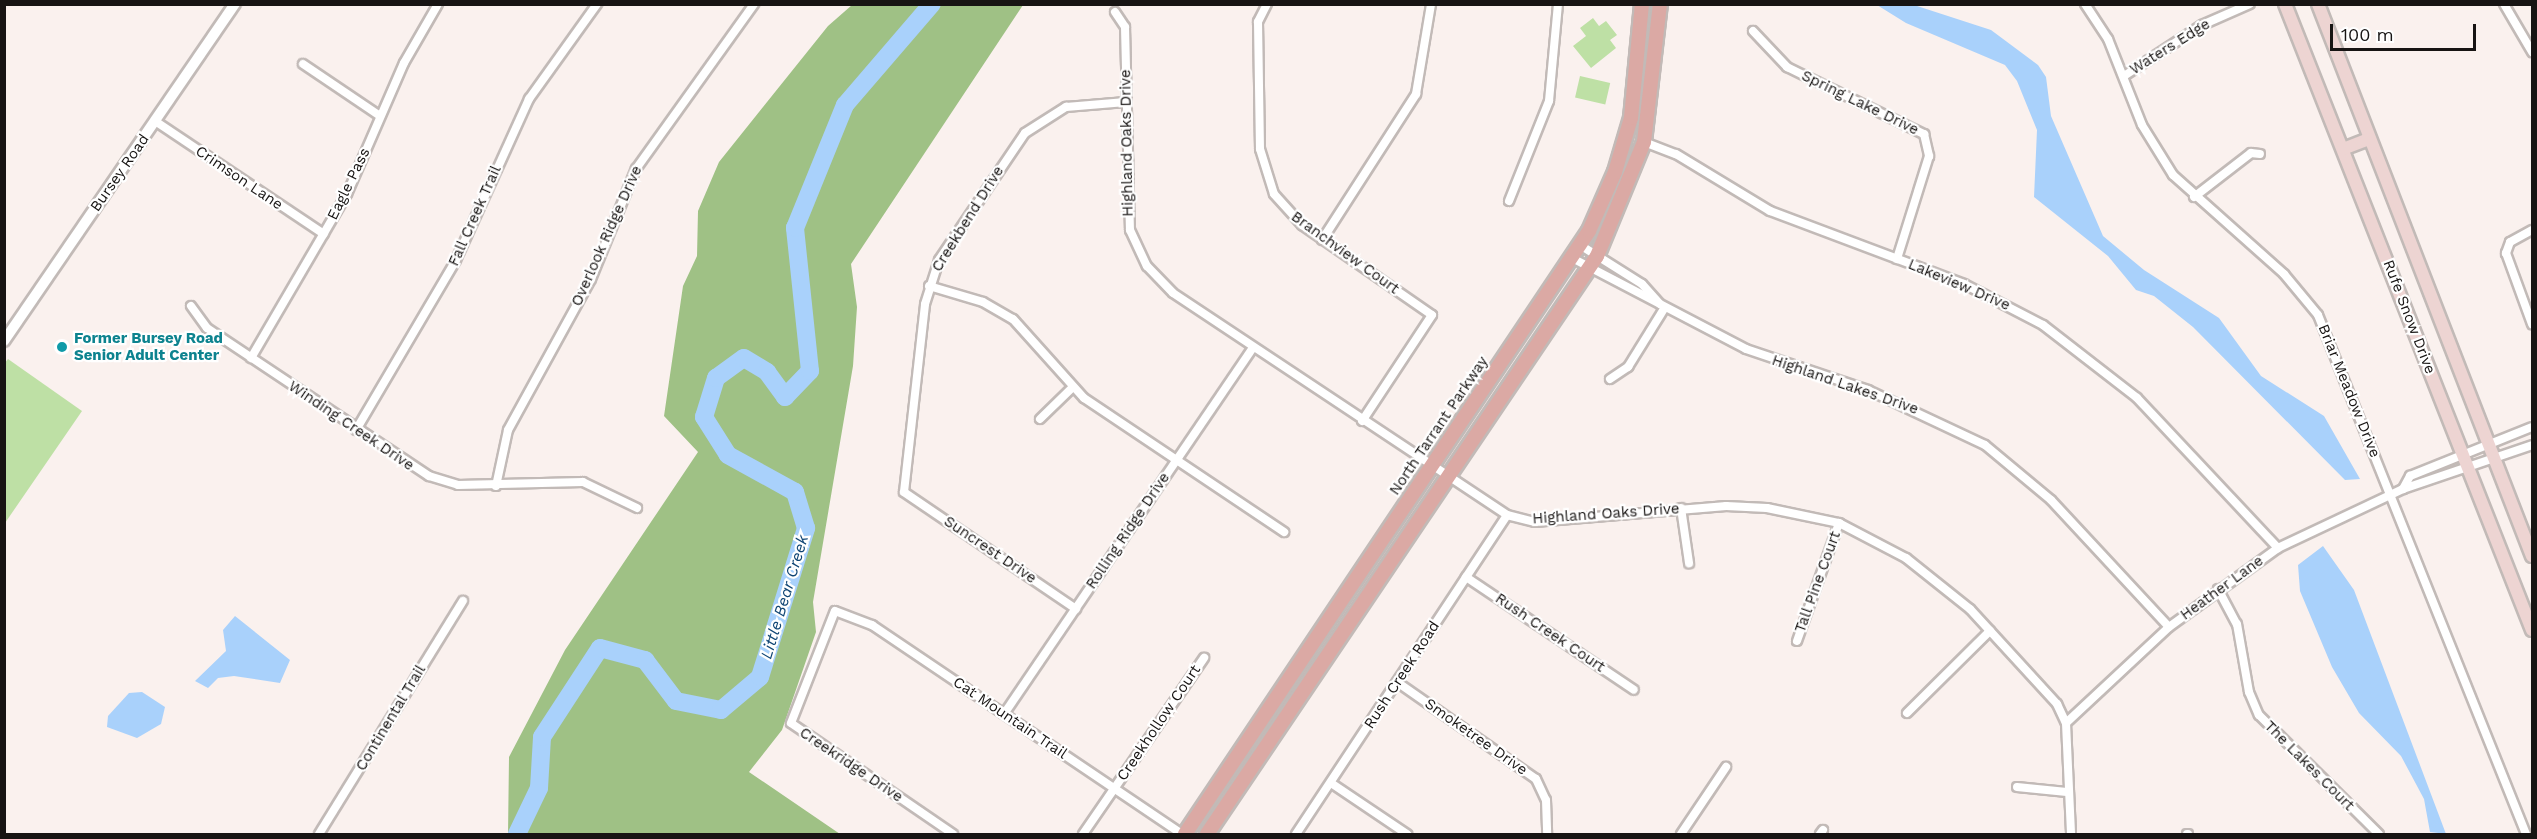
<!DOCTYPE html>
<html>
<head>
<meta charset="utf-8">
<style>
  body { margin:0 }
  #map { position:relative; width:2537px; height:839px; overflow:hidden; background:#faf1ee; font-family:"Work Sans",sans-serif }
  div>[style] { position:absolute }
  .green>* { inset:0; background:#bee0a5; transform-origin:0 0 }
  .forest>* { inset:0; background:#9fc185 }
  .water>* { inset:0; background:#a9d1fb }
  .river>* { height:18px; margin:-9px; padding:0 9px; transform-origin:9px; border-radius:9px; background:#a9d1fb }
  .roads { filter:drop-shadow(2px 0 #c2bab7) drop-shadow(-2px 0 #c2bab7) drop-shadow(0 2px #c2bab7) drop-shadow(0 -2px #c2bab7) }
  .minor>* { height:8px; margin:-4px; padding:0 4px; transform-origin:4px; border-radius:4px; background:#fff }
  .tertiary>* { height:10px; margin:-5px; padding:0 5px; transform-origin:5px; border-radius:5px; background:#fff }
  .secondary>* { height:12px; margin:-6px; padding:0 6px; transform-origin:6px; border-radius:6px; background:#edd4d2 }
  .primary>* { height:14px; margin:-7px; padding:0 7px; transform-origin:7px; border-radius:7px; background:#dba9a4 }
  .dots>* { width:16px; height:16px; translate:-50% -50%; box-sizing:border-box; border:3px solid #fff; border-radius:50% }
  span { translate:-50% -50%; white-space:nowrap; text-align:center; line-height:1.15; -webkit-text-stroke:4.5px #fff; paint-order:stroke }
  .street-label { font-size:15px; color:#171413 }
  .culture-label { font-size:15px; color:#0d838f; font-weight:700 }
  .left { translate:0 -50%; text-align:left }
  .water-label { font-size:16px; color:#0f4574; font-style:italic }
  .frame { position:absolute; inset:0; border:6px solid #171413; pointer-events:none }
  .scale { position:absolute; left:2330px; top:24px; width:146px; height:27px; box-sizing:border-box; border:3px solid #171413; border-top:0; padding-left:8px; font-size:18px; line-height:21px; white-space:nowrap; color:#171413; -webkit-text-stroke:4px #fff; paint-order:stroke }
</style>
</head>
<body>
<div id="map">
  <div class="green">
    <i style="clip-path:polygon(1593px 18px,1599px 26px,1606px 21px,1617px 35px,1610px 40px,1616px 48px,1591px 68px,1573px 46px,1586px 36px,1580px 28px)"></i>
    <i style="left:1580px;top:76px;width:31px;height:22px;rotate:13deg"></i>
    <i style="clip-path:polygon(8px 359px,82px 411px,5px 523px,4px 364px)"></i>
  </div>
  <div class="forest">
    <i style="clip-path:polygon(852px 5px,1023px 5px,851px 264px,857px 307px,853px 366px,813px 602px,816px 632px,782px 730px,749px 772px,840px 834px,508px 834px,509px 757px,565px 650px,698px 452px,664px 416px,683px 286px,697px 256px,698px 211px,719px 162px,828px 26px)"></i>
  </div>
  <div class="water">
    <i style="clip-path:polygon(1877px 5px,1914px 5px,1991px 30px,2038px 65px,2046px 77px,2051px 116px,2103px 236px,2144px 270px,2219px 318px,2261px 376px,2324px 416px,2360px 479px,2345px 480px,2193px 327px,2154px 296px,2136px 290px,2108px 256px,2034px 197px,2037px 130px,2017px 81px,2005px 65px,1906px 23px)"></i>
    <i style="clip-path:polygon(2323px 546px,2354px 590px,2446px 834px,2430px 832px,2424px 799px,2401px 756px,2359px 713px,2332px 667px,2300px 591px,2298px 565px)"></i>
    <i style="clip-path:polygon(235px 616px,290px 660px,280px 683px,234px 676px,218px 678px,208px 688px,195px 681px,226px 651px,223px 630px)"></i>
    <i style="clip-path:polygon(142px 692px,165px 707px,161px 724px,137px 738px,107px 727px,108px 716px,129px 693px)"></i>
  </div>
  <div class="river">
    <i style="left:517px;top:834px;width:51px;rotate:-64.4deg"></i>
    <i style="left:539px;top:788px;width:51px;rotate:-86.6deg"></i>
    <i style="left:542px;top:737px;width:106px;rotate:-56.9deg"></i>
    <i style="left:600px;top:648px;width:47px;rotate:14.9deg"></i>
    <i style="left:645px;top:660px;width:51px;rotate:52.9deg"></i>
    <i style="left:676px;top:701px;width:46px;rotate:11.3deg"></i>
    <i style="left:721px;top:710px;width:51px;rotate:-40.2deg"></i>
    <i style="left:760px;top:677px;width:156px;rotate:-72.8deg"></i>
    <i style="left:806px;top:528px;width:38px;rotate:-107deg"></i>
    <i style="left:795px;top:492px;width:77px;rotate:-151.1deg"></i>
    <i style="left:728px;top:455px;width:45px;rotate:-122.3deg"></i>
    <i style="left:704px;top:417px;width:41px;rotate:-72.9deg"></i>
    <i style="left:716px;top:378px;width:34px;rotate:-36deg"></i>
    <i style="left:744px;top:358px;width:27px;rotate:31deg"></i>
    <i style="left:767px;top:372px;width:31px;rotate:54deg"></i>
    <i style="left:785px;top:397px;width:36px;rotate:-46deg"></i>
    <i style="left:810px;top:371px;width:144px;rotate:-96deg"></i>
    <i style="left:795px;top:228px;width:133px;rotate:-67.9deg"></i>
    <i style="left:845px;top:105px;width:133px;rotate:-49.3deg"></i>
  </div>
  <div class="roads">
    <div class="minor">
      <i style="left:1267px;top:4px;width:20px;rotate:117deg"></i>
      <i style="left:1258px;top:22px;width:127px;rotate:89.1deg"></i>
      <i style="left:1260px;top:149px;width:47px;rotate:72.7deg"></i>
      <i style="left:1274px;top:194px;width:42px;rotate:47.9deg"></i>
      <i style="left:1302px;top:225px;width:158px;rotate:34.7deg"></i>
      <i style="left:1432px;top:315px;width:127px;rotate:123.4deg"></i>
      <i style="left:2085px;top:4px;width:42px;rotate:56.7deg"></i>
      <i style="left:2108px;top:39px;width:92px;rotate:68.4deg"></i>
      <i style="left:2142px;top:125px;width:59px;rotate:58.2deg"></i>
      <i style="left:2173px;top:175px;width:149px;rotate:41.7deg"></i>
      <i style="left:2284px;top:274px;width:53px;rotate:50.3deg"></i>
      <i style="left:2318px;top:315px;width:559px;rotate:68.16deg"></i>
      <i style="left:2504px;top:4px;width:56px;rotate:59.7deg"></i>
      <i style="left:1115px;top:12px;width:18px;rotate:56deg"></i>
      <i style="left:1125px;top:27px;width:203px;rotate:88.6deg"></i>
      <i style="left:1130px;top:230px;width:40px;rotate:65deg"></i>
      <i style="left:1147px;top:266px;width:37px;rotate:46deg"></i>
      <i style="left:1173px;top:293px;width:401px;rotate:33.6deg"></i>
      <i style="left:1507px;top:515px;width:29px;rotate:14deg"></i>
      <i style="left:1535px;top:522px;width:192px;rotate:-4.8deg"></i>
      <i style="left:1726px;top:506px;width:41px;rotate:2.8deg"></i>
      <i style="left:1767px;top:508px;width:74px;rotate:11.8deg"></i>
      <i style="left:1839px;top:523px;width:76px;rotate:27.6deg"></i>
      <i style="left:1906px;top:558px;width:82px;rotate:38.6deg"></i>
      <i style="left:1970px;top:609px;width:129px;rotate:47.5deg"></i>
      <i style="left:2057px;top:704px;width:21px;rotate:65deg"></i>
      <i style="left:2066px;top:723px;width:111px;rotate:87.4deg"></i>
      <i style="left:1753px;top:31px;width:50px;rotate:46.6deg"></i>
      <i style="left:1787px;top:67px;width:153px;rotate:26.1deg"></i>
      <i style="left:1924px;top:134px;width:23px;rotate:77deg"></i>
      <i style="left:1929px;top:156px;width:108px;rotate:107.3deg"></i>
      <i style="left:303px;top:64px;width:93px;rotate:34deg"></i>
      <i style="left:2124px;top:76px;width:93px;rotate:-33.2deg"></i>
      <i style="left:2202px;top:25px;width:52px;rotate:-23.6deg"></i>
      <i style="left:155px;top:121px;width:203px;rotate:33.8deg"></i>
      <i style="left:1644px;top:142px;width:34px;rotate:21deg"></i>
      <i style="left:1676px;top:154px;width:110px;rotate:31.2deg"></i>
      <i style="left:1770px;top:211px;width:207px;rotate:20.6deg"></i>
      <i style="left:1964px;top:284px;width:89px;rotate:27.4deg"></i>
      <i style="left:2043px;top:325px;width:119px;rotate:37.8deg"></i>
      <i style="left:2137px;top:398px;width:206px;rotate:46.8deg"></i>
      <i style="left:2194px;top:197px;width:72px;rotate:-37.7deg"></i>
      <i style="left:2251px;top:153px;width:9px;rotate:6deg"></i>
      <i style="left:1509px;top:201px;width:108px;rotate:-68.2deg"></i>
      <i style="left:1549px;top:101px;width:97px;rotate:-84.7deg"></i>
      <i style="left:2532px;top:230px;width:25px;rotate:151deg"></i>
      <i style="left:2510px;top:242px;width:12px;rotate:110deg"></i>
      <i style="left:2506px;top:253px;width:76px;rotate:69.9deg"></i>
      <i style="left:1322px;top:240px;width:174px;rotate:-57.2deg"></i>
      <i style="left:1416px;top:94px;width:91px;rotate:-80.5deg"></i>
      <i style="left:1580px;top:245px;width:73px;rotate:32.2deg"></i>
      <i style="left:1642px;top:284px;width:27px;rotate:48deg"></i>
      <i style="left:1572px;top:258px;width:196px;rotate:27.6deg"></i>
      <i style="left:1746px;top:349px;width:129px;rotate:18.6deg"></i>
      <i style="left:1868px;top:390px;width:129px;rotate:25.2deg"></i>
      <i style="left:1985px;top:445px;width:86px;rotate:39.8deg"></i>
      <i style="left:2051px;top:500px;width:173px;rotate:47.1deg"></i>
      <i style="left:929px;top:286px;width:56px;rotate:16.5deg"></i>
      <i style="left:983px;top:302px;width:34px;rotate:30deg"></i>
      <i style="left:1013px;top:319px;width:106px;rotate:48.1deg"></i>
      <i style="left:1084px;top:398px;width:241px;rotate:33.8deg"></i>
      <i style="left:191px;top:306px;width:27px;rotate:54deg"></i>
      <i style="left:207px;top:328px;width:267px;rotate:33.7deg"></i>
      <i style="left:429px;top:476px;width:30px;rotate:17deg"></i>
      <i style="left:458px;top:485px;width:125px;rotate:-1.4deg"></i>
      <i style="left:583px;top:482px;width:60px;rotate:25.7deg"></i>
      <i style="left:251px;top:358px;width:190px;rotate:-59.7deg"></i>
      <i style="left:347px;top:194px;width:143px;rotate:-66.5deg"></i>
      <i style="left:404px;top:63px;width:68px;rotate:-60deg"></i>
      <i style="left:1610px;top:379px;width:22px;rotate:-34deg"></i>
      <i style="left:1628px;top:367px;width:68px;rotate:-58.2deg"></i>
      <i style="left:1040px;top:419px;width:46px;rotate:-44.1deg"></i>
      <i style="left:356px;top:430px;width:197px;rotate:-59.5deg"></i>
      <i style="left:456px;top:260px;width:177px;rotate:-65.6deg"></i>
      <i style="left:529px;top:99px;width:117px;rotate:-54.4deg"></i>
      <i style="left:496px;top:486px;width:57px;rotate:-77.9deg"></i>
      <i style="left:508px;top:430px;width:172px;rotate:-61.2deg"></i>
      <i style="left:591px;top:279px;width:119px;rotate:-67.8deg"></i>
      <i style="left:636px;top:169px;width:203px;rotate:-54.4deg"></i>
      <i style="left:2403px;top:489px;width:15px;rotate:-62deg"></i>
      <i style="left:2410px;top:476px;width:131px;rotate:-21.9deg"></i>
      <i style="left:1681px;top:508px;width:56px;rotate:81.7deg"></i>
      <i style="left:1466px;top:577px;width:202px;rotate:33.9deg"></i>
      <i style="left:2218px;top:589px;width:40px;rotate:62deg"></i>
      <i style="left:2237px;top:624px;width:69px;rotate:80deg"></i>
      <i style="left:2249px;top:692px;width:25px;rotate:67deg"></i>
      <i style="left:2259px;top:715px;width:169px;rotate:44.8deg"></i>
      <i style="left:1076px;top:609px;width:208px;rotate:-145.8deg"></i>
      <i style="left:904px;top:492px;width:189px;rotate:-83.6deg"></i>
      <i style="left:925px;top:304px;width:46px;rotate:-72.3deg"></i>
      <i style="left:939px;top:260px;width:153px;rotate:-55.9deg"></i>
      <i style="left:1025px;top:133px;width:49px;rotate:-32.4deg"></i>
      <i style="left:1066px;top:107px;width:60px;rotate:-4.8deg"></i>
      <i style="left:1797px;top:641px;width:125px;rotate:-70.4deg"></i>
      <i style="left:1397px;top:682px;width:169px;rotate:34.9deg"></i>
      <i style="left:1536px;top:779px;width:23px;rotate:65deg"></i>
      <i style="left:1546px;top:800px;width:34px;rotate:88deg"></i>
      <i style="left:1907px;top:713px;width:117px;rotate:-44.7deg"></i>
      <i style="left:1004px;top:714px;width:443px;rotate:-55.8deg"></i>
      <i style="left:2066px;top:723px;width:141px;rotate:-43deg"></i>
      <i style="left:2169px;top:627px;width:135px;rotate:-35.9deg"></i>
      <i style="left:2278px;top:548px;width:138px;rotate:-25.3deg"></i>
      <i style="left:2403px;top:489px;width:136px;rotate:-18.8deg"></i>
      <i style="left:1331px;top:783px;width:92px;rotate:33.9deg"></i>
      <i style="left:2017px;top:787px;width:50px;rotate:5.7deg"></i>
      <i style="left:319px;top:834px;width:274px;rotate:-58.3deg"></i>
      <i style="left:953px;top:834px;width:196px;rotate:-145.6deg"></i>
      <i style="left:791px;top:723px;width:120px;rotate:-68.6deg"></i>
      <i style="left:835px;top:611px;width:40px;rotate:21deg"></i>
      <i style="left:872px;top:625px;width:374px;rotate:34deg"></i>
      <i style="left:1083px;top:834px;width:214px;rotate:-55.5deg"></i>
      <i style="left:1296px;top:834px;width:382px;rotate:-56.5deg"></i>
      <i style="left:1681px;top:834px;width:81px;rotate:-56.1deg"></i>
      <i style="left:1820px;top:834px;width:5px;rotate:-53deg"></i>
      <i style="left:2187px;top:834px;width:1px"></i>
    </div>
    <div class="tertiary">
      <i style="left:4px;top:341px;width:409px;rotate:-55.6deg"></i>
    </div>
    <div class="secondary">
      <i style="left:2285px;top:4px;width:673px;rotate:68.47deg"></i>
      <i style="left:2318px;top:4px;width:592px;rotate:68.81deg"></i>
      <i style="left:2343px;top:149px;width:28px;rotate:-21deg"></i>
    </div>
    <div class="primary">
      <i style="left:1185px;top:834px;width:726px;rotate:-56.18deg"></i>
      <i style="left:1589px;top:231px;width:64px;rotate:-66.2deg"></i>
      <i style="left:1615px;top:172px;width:56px;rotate:-73.5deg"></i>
      <i style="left:1631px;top:118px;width:115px;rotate:-84.5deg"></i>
      <i style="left:1207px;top:834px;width:697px;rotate:-55.99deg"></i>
      <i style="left:1597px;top:256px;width:123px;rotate:-67.6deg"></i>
      <i style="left:1644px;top:142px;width:139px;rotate:-83.4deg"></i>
    </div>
  </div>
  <div class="dots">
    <i style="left:62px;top:347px;background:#0f9aa8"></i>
  </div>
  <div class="street-label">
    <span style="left:2170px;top:47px;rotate:-32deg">Waters Edge</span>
    <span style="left:1860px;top:103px;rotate:26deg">Spring Lake Drive</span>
    <span style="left:1127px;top:143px;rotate:-91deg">Highland Oaks Drive</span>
    <span style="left:120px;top:173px;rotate:-55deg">Bursey Road</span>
    <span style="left:239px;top:178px;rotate:34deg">Crimson Lane</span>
    <span style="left:349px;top:184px;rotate:-64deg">Eagle Pass</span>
    <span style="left:475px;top:216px;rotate:-66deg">Fall Creek Trail</span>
    <span style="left:968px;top:219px;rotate:-58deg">Creekbend Drive</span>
    <span style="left:607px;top:236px;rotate:-66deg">Overlook Ridge Drive</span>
    <span style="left:1345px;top:253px;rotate:36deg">Branchview Court</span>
    <span style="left:1959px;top:285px;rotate:23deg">Lakeview Drive</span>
    <span style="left:2409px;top:317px;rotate:69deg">Rufe Snow Drive</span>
    <span style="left:1845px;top:385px;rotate:19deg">Highland Lakes Drive</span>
    <span style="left:2349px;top:391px;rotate:68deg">Briar Meadow Drive</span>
    <span style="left:351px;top:426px;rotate:34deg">Winding Creek Drive</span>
    <span style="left:1439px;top:426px;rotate:-56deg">North Tarrant Parkway</span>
    <span style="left:1606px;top:514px;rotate:-4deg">Highland Oaks Drive</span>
    <span style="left:1128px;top:531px;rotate:-56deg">Rolling Ridge Drive</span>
    <span style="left:990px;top:550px;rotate:34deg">Suncrest Drive</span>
    <span style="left:1818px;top:582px;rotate:-70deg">Tall Pine Court</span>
    <span style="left:2222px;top:588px;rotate:-36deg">Heather Lane</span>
    <span style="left:1550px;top:633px;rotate:34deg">Rush Creek Court</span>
    <span style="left:1402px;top:675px;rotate:-57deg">Rush Creek Road</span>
    <span style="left:391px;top:718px;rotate:-59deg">Continental Trail</span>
    <span style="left:1010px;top:718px;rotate:34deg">Cat Mountain Trail</span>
    <span style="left:1159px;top:723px;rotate:-56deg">Creekhollow Court</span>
    <span style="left:1476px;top:737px;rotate:35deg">Smoketree Drive</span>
    <span style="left:851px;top:765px;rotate:34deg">Creekridge Drive</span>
    <span style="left:2309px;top:766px;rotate:45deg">The Lakes Court</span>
  </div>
  <div class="culture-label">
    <span class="left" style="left:74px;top:347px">Former Bursey Road<br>Senior Adult Center</span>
  </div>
  <div class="water-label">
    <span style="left:785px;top:597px;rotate:-73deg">Little Bear Creek</span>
  </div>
  <div class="frame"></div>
  <div class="scale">100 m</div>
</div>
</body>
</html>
